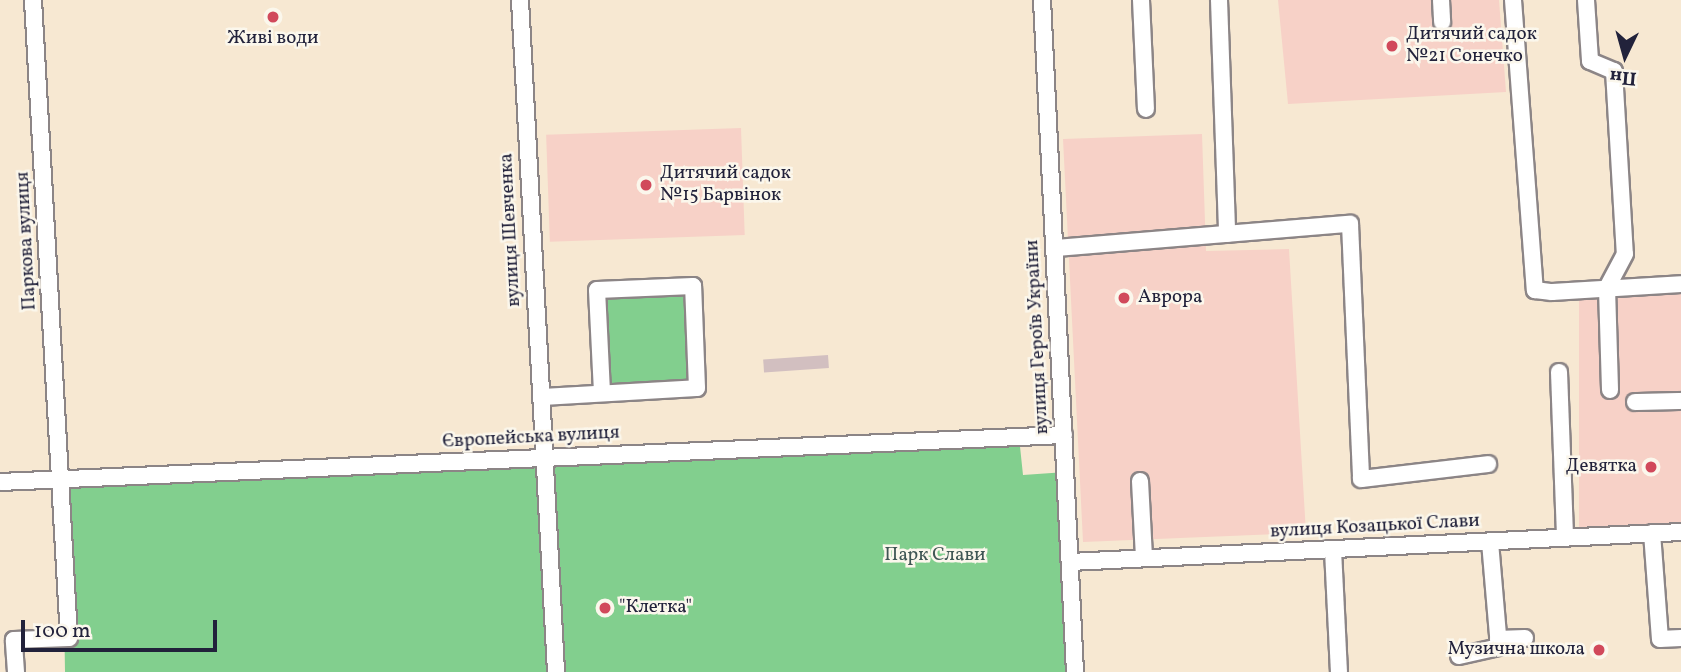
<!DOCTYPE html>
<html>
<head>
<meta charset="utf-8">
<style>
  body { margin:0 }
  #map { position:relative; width:1681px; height:672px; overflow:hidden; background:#f7e8d2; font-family:Vollkorn,serif }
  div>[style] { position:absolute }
  .built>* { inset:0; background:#f7d1c7; transform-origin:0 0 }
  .industrial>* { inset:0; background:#d2bfc0; transform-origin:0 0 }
  .green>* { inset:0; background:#82cf8e }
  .roads { filter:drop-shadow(2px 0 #8c8586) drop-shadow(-2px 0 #8c8586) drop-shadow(0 2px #8c8586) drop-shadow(0 -2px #8c8586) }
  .minor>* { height:16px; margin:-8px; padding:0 8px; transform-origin:8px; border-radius:8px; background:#fff }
  .dots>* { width:19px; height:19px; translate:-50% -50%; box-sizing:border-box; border:4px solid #fbf7ec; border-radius:50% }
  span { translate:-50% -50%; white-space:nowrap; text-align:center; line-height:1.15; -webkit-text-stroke:5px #fbf7ec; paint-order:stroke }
  .poi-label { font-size:19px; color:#22223b }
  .left { translate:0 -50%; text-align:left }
  .right { translate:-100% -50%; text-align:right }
  .street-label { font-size:19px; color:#22223b }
  .park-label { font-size:19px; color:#3f5654 }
  .north { position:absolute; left:1590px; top:21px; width:70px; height:70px; -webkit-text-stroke:5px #fbf7ec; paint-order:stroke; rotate:185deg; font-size:19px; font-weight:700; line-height:28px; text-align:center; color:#22223b }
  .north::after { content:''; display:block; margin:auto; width:24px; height:32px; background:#22223b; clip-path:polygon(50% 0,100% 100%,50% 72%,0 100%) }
  .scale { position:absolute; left:21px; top:620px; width:196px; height:32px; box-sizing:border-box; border:4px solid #22223b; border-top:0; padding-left:9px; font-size:21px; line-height:24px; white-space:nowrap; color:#22223b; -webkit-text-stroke:5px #fbf7ec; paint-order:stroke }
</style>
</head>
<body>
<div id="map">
  <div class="built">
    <i style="clip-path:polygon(1278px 0,1499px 0,1506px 92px,1288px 104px)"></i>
    <i style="left:741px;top:128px;width:107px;height:195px;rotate:88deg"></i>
    <i style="clip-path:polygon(1202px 134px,1206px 251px,1289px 249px,1306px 533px,1083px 542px,1063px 139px)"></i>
    <i style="left:1681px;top:284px;width:248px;height:102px;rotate:90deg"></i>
  </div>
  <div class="industrial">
    <i style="left:828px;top:355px;width:13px;height:65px;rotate:86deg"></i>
  </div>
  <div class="green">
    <i style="clip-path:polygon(682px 294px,686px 306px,688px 382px,608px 389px,602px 304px,610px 295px)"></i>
    <i style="clip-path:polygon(1019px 437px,1023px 475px,1066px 472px,1075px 672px,65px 672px,62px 480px)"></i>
  </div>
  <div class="roads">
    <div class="minor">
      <i style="left:520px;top:0;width:673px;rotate:86.93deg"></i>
      <i style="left:1042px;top:0;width:673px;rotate:87.19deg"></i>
      <i style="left:1141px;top:0;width:109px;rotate:87.4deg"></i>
      <i style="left:1219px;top:0;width:234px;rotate:88deg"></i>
      <i style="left:1441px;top:0;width:22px;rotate:87deg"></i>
      <i style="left:1513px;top:0;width:291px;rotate:85.7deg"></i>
      <i style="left:1535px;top:290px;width:17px;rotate:7deg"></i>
      <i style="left:1552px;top:292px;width:129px;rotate:-3.5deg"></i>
      <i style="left:1586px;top:0;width:61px;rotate:86.2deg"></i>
      <i style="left:1590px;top:61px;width:26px;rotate:23deg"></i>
      <i style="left:1614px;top:71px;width:183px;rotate:86.6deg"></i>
      <i style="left:1625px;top:254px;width:38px;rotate:118deg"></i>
      <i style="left:1607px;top:288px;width:102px;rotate:88.3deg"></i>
      <i style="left:1055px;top:248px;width:296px;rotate:-4.7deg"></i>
      <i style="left:1350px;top:224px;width:255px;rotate:87.5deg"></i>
      <i style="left:1361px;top:479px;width:128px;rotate:-6.7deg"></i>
      <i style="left:1559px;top:372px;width:166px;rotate:87.9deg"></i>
      <i style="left:542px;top:397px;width:155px;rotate:-3.3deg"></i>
      <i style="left:697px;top:388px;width:102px;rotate:-92.2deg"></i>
      <i style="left:693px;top:286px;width:96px;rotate:177.6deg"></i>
      <i style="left:597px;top:290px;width:103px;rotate:87.2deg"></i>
      <i style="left:1635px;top:402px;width:46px;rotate:-1.2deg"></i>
      <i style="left:1140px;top:481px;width:77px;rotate:87deg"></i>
      <i style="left:0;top:482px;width:1065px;rotate:-2.53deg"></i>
      <i style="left:1652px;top:533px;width:106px;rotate:85.7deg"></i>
      <i style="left:1660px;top:639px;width:21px;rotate:-3deg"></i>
      <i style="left:1333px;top:550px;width:122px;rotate:87.2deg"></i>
      <i style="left:1070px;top:562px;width:612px;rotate:-2.81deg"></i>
      <i style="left:1498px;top:639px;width:27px;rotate:-2deg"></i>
      <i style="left:1459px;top:656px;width:41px;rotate:-12.7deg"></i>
      <i style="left:1499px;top:647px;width:105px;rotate:-94.9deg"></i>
      <i style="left:16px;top:672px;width:32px;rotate:-94deg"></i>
      <i style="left:14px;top:640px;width:55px;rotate:-2.1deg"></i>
      <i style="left:69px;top:638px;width:639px;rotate:-93.23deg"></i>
    </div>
  </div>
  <div class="dots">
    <i style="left:273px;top:17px;background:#d1495b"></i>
    <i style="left:1392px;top:46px;background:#d1495b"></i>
    <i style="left:646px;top:185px;background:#d1495b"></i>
    <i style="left:1124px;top:298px;background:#d1495b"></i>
    <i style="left:1651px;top:467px;background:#d1495b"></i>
    <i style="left:605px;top:608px;background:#d1495b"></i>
    <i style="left:1599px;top:650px;background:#d1495b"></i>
  </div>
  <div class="poi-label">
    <span class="left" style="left:1406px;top:46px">Дитячий садок<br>№21 Сонечко</span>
    <span style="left:273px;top:39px">Живі води</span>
    <span class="left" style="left:660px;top:185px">Дитячий садок<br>№15 Барвінок</span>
    <span class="left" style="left:1138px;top:298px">Аврора</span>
    <span class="right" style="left:1637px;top:467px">Девятка</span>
    <span class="left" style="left:619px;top:608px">"Клетка"</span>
    <span class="right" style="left:1585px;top:650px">Музична школа</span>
  </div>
  <div class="street-label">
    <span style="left:511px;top:230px;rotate:-93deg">вулиця Шевченка</span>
    <span style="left:27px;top:241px;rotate:-93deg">Паркова вулиця</span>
    <span style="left:1038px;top:337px;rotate:-93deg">вулиця Героїв України</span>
    <span style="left:531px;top:438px;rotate:-3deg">Європейська вулиця</span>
    <span style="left:1375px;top:527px;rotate:-3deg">вулиця Козацької Слави</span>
  </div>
  <div class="park-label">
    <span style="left:935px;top:556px">Парк Слави</span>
  </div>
  <div class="north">Пн</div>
  <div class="scale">100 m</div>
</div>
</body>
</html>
